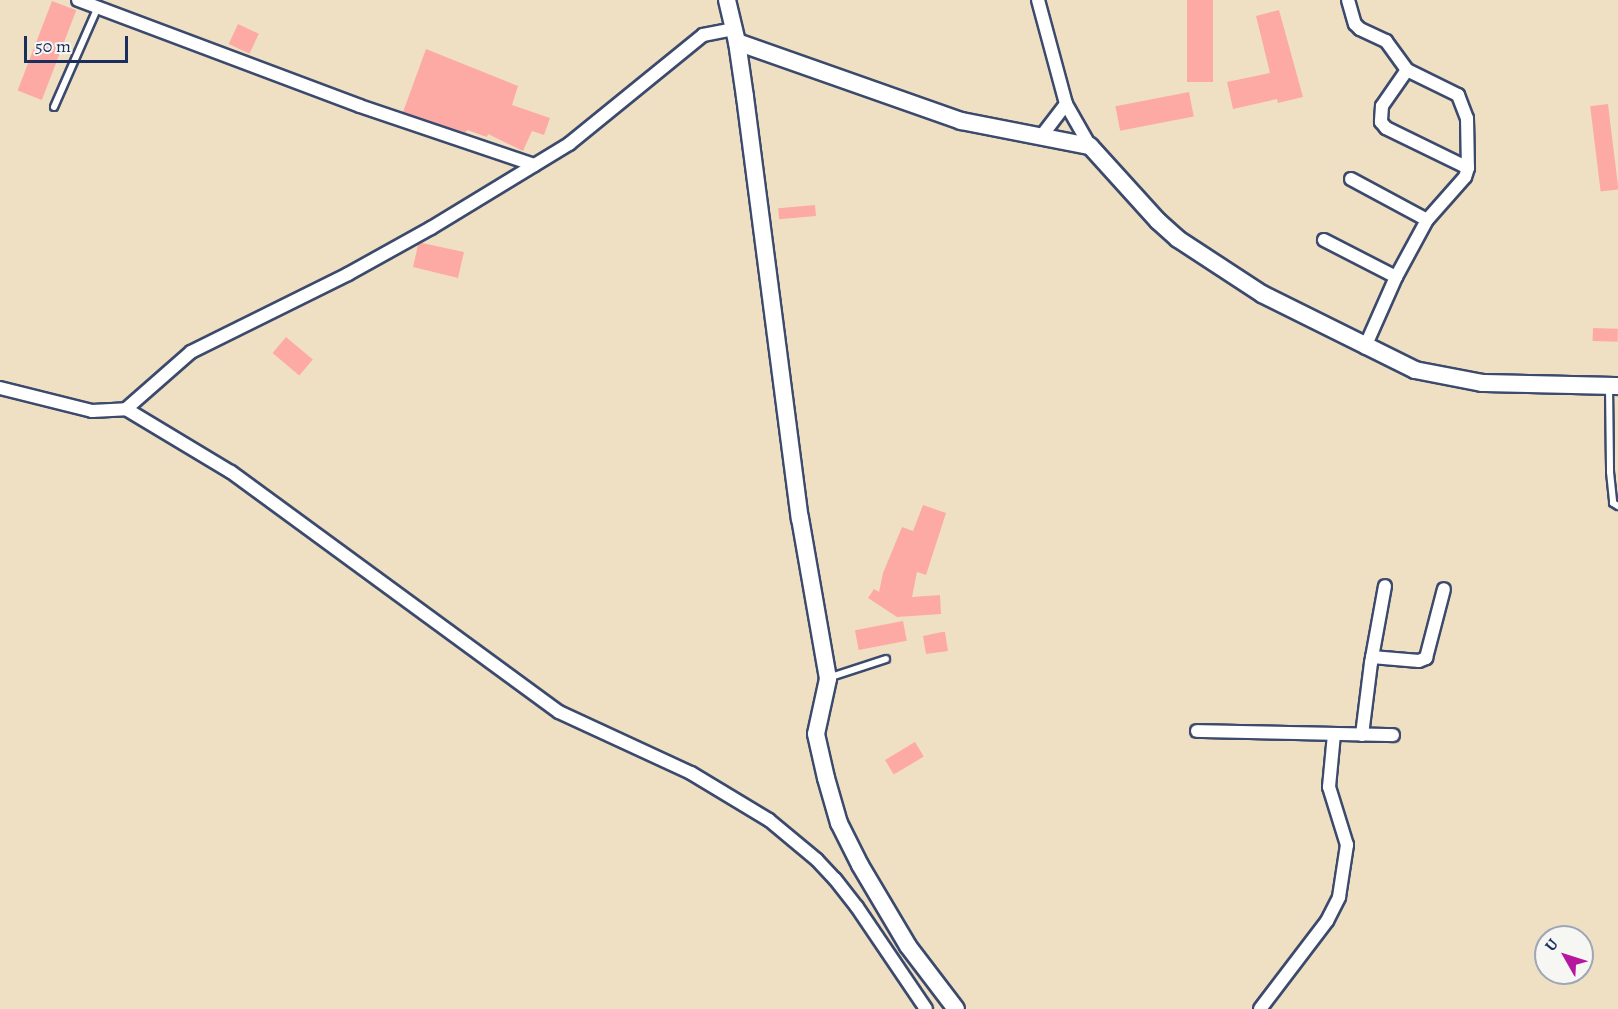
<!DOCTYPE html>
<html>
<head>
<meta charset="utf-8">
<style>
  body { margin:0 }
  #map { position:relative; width:1618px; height:1009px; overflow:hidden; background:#f0e0c3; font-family:Alegreya,serif }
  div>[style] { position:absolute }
  .building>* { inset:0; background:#fdaaa5; transform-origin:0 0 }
  .roads { filter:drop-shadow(2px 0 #3b4a6d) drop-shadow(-2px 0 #3b4a6d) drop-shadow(0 2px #3b4a6d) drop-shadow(0 -2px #3b4a6d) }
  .service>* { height:6px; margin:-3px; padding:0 3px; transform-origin:3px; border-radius:3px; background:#fff }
  .minor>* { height:12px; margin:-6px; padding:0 6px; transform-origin:6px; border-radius:6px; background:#fff }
  .tertiary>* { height:16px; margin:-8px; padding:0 8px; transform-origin:8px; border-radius:8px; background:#fff }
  span { translate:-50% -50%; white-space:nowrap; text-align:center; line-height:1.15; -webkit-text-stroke:5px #f6f6f2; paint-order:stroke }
  .north { position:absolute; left:1534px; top:925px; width:60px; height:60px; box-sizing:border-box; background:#f6f6f2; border:2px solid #9ea6b7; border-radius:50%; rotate:309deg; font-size:16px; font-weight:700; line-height:24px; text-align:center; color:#1b2f5e }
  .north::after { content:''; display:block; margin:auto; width:21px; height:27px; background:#b5179e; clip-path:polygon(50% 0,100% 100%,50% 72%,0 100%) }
  .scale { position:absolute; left:24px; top:36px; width:104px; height:27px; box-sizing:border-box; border:3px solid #1b2f5e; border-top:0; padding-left:8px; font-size:18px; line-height:21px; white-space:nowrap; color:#1b2f5e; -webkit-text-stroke:4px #f6f6f2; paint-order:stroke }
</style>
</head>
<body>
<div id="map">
  <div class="building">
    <i style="left:1187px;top:0;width:26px;height:82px"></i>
    <i style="left:52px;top:1px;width:26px;height:96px;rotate:21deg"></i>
    <i style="clip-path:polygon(1279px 10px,1303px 97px,1278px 103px,1277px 99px,1233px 109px,1227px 82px,1270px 73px,1256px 16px)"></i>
    <i style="left:238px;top:24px;width:23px;height:22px;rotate:25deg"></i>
    <i style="clip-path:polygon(426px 49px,518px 86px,512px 105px,550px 118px,544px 135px,532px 131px,523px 151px,488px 134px,487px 137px,467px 130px,466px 133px,403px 112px)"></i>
    <i style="left:1189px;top:92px;width:25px;height:75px;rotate:79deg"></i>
    <i style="left:1608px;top:104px;width:86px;height:18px;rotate:83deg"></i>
    <i style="left:815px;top:205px;width:11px;height:37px;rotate:85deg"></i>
    <i style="clip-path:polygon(422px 243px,464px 252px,458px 278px,413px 267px,418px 245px)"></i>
    <i style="left:1593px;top:328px;width:25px;height:13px;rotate:2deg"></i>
    <i style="left:286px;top:337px;width:35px;height:21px;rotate:40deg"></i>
    <i style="clip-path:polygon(923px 505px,946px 513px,926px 575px,917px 572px,912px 597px,940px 595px,941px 614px,897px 617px,868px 598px,874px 589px,879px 592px,883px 573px,902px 527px,913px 531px)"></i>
    <i style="left:903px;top:621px;width:20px;height:49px;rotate:79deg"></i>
    <i style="clip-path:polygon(942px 632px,945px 632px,948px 651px,926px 654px,923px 636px)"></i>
    <i style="left:915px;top:742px;width:17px;height:35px;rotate:59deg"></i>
  </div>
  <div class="roads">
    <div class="service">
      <i style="left:54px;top:107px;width:109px;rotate:-66.3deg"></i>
      <i style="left:1609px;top:386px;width:86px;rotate:89.3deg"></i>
      <i style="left:1610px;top:472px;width:31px;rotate:84deg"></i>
      <i style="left:1613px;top:503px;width:6px;rotate:31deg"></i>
      <i style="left:828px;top:678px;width:61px;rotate:-18.1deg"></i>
    </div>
    <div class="minor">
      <i style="left:78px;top:0;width:301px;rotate:20.6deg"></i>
      <i style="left:360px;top:106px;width:184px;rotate:18.7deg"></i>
      <i style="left:1038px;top:0;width:108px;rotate:74.9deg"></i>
      <i style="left:1066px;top:104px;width:48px;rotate:60.3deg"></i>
      <i style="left:1348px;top:0;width:25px;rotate:74deg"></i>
      <i style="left:1355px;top:24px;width:7px;rotate:45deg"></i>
      <i style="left:1360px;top:29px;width:29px;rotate:25deg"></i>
      <i style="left:1386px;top:41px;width:36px;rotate:54deg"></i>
      <i style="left:1407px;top:70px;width:57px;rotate:26.1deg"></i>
      <i style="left:1458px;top:95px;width:25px;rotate:69deg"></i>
      <i style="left:1467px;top:118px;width:50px;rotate:88.9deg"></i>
      <i style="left:1468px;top:168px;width:9px;rotate:108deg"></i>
      <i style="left:1465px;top:177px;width:57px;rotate:131.5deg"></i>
      <i style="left:1427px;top:220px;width:65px;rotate:118.5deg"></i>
      <i style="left:1396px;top:277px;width:77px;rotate:113.9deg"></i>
      <i style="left:1407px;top:70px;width:44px;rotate:124.8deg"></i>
      <i style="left:1382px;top:106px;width:16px;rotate:94deg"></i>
      <i style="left:1381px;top:122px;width:8px;rotate:50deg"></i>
      <i style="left:1386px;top:128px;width:91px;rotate:26deg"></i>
      <i style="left:1040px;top:138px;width:43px;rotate:-52.6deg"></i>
      <i style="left:1351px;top:179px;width:86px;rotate:28.3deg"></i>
      <i style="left:1324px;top:240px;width:81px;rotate:27.2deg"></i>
      <i style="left:0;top:388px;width:95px;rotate:14deg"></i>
      <i style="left:92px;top:411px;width:34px;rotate:-3deg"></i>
      <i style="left:126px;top:409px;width:86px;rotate:-41.2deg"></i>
      <i style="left:191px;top:352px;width:175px;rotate:-26.4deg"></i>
      <i style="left:348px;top:274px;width:95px;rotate:-29deg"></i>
      <i style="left:431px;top:228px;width:162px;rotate:-31.3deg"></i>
      <i style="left:569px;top:144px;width:173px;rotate:-39.1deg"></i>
      <i style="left:703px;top:35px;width:32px;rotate:-11deg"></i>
      <i style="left:126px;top:409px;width:122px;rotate:31deg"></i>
      <i style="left:231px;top:472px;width:406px;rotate:36.2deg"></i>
      <i style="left:559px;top:712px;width:145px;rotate:24.8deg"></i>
      <i style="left:691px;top:773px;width:91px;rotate:31.1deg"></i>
      <i style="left:769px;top:820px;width:62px;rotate:39.8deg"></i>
      <i style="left:817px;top:860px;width:26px;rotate:47deg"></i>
      <i style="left:835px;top:879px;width:36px;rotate:52deg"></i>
      <i style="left:857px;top:907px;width:123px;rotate:55.9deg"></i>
      <i style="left:1372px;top:657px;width:47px;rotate:4.9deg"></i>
      <i style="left:1419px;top:661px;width:8px;rotate:-23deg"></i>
      <i style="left:1426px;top:658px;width:71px;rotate:-75.4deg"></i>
      <i style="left:1197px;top:731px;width:196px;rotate:1.2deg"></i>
      <i style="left:1362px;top:735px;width:73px;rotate:-82.9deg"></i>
      <i style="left:1371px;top:663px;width:78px;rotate:-79.7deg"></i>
      <i style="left:1260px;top:1009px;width:111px;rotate:-52.7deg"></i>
      <i style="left:1327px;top:921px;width:27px;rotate:-63deg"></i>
      <i style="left:1339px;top:897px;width:53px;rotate:-81.3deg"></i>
      <i style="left:1347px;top:845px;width:61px;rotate:-107.2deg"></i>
      <i style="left:1329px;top:787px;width:53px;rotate:-84.6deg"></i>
    </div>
    <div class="tertiary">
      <i style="left:727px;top:0;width:43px;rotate:76.6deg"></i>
      <i style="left:737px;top:42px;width:56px;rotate:81.7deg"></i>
      <i style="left:745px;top:97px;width:425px;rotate:82.6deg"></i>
      <i style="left:800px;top:518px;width:163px;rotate:80.1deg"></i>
      <i style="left:828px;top:679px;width:56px;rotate:102.3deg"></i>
      <i style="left:816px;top:734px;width:45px;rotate:77.2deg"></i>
      <i style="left:826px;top:778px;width:47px;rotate:73.9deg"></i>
      <i style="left:839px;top:823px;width:47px;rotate:63.4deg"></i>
      <i style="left:860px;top:865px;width:94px;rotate:59.3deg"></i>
      <i style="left:908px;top:946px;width:79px;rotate:52.7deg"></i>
      <i style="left:737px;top:42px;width:238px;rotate:19.4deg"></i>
      <i style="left:961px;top:121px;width:131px;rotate:11deg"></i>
      <i style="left:1090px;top:146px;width:101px;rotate:47.8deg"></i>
      <i style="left:1158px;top:221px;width:27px;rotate:42deg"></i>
      <i style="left:1178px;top:239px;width:100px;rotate:33.2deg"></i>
      <i style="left:1262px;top:294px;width:171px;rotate:26.4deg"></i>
      <i style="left:1415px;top:370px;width:68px;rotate:11deg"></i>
      <i style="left:1482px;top:383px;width:136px;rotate:1.3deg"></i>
    </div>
  </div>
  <div class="north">U</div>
  <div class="scale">50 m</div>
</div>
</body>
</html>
